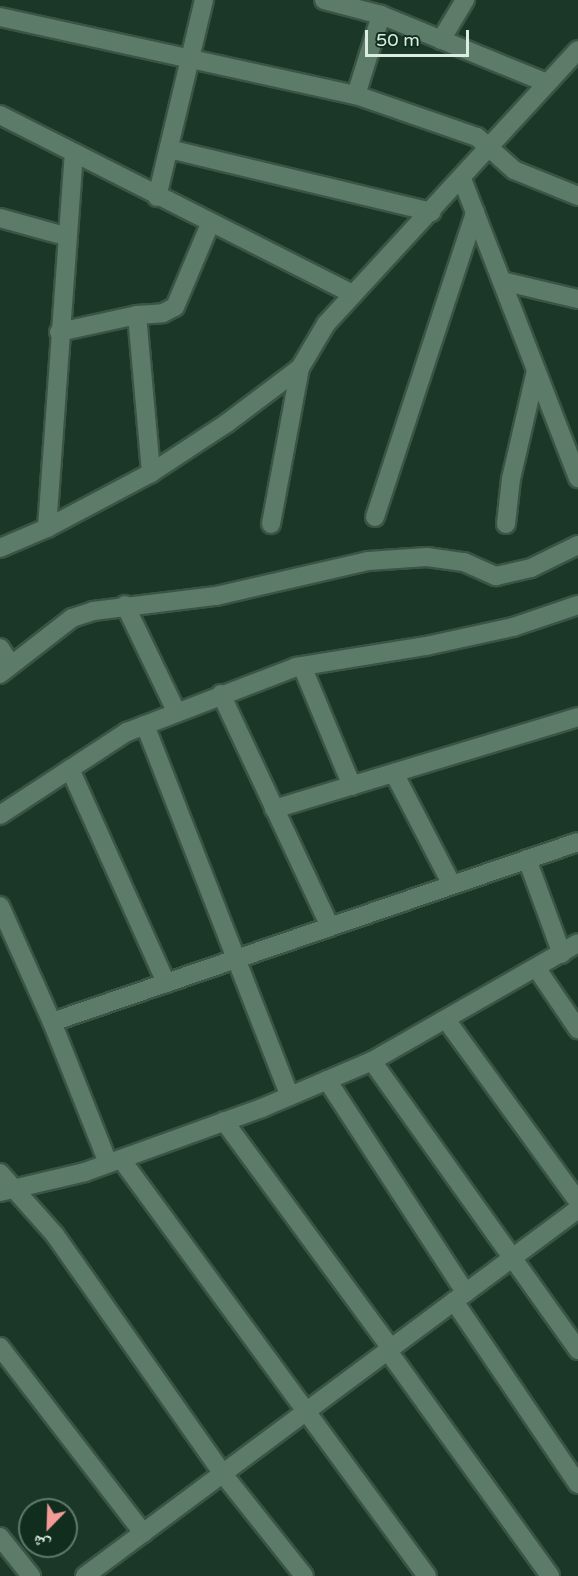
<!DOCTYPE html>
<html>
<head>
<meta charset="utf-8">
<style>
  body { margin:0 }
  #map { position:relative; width:578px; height:1576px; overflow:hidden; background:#1b3728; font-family:"Varela Round","Noto Naskh Arabic",sans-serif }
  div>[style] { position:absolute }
  .roads { filter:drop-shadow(2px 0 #3a5446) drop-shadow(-2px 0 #3a5446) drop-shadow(0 2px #3a5446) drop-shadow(0 -2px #3a5446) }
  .minor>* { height:18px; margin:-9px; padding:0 9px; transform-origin:9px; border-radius:9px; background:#5c7b69 }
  span { translate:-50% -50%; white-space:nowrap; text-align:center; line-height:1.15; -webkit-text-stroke:5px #102d1e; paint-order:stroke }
  .north { position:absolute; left:18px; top:1498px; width:60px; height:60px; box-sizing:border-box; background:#102d1e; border:2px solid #61796c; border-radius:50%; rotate:203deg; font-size:16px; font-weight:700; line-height:24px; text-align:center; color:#dbece1 }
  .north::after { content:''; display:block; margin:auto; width:21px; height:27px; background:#f59b97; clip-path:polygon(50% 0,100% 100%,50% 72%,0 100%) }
  .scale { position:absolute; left:365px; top:30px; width:104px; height:27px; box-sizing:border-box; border:3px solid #dbece1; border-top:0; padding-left:8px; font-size:18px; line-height:21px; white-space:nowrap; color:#dbece1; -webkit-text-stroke:4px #102d1e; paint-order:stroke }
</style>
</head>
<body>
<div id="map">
  <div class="roads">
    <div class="minor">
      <i style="left:324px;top:0;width:59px;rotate:14.7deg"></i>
      <i style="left:381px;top:15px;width:179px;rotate:22.3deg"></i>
      <i style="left:0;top:17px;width:364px;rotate:12.4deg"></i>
      <i style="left:356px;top:95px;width:128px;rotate:19.1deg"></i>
      <i style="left:477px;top:137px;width:50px;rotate:41.7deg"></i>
      <i style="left:514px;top:170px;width:69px;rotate:22.1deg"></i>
      <i style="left:441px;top:40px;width:47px;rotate:-59deg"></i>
      <i style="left:356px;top:95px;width:84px;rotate:-72.6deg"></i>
      <i style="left:0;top:115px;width:396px;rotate:26.9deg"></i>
      <i style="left:169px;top:149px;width:270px;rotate:13.5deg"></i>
      <i style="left:462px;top:179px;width:321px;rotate:68.8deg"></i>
      <i style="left:157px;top:197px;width:203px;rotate:-76.6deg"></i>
      <i style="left:0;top:218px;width:67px;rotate:15.5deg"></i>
      <i style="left:502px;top:281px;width:78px;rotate:13.3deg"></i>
      <i style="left:137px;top:315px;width:159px;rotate:84.9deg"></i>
      <i style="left:59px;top:332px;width:80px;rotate:-12.3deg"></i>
      <i style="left:137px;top:315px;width:26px;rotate:-4deg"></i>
      <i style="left:163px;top:313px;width:13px;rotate:-27deg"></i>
      <i style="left:175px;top:307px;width:90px;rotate:-67.1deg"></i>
      <i style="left:375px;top:517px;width:321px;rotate:-71.8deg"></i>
      <i style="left:271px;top:524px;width:159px;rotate:-79.5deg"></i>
      <i style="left:506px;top:524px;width:45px;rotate:-83.7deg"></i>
      <i style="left:511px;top:479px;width:111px;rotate:-77deg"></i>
      <i style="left:47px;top:528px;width:376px;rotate:-85.9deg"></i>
      <i style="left:0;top:548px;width:51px;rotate:-23.1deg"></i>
      <i style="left:47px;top:528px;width:118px;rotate:-27.9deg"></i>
      <i style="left:151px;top:473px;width:91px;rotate:-33.3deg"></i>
      <i style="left:227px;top:423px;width:91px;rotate:-37deg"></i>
      <i style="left:300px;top:368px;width:51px;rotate:-59.4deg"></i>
      <i style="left:326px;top:324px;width:372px;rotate:-47.4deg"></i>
      <i style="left:125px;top:605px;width:118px;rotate:64.3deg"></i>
      <i style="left:0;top:648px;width:20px;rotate:57deg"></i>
      <i style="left:302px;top:666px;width:130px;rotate:67.4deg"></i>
      <i style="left:0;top:674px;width:91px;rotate:-37.9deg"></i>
      <i style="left:72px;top:618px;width:22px;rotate:-18deg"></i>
      <i style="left:93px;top:611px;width:124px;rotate:-7deg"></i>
      <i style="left:216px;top:596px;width:156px;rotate:-13deg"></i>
      <i style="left:368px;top:561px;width:59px;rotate:-3.9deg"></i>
      <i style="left:427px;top:557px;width:37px;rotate:8deg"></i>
      <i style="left:464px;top:562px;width:35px;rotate:24deg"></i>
      <i style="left:496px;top:576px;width:36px;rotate:-13deg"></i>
      <i style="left:531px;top:568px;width:52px;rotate:-26.1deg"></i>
      <i style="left:221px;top:694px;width:257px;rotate:64.9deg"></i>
      <i style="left:145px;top:725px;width:398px;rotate:68.7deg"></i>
      <i style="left:70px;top:769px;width:235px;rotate:65.8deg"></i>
      <i style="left:394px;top:773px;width:126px;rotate:62.6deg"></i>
      <i style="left:274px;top:809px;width:318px;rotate:-16.8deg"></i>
      <i style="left:0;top:815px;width:152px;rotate:-33.2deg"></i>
      <i style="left:127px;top:732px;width:181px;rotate:-21deg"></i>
      <i style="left:296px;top:667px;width:132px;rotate:-9.2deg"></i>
      <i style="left:426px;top:646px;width:89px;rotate:-12.3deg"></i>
      <i style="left:513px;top:627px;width:69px;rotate:-18.7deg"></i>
      <i style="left:527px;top:859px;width:101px;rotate:69.8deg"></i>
      <i style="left:0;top:906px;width:127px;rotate:65.9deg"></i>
      <i style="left:52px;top:1022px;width:152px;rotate:68.3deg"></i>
      <i style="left:537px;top:969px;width:73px;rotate:55.7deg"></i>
      <i style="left:447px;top:1021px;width:223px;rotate:54deg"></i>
      <i style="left:52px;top:1022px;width:556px;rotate:-18.89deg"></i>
      <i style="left:372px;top:1061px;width:355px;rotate:54.5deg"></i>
      <i style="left:327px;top:1080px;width:254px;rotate:56.9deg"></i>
      <i style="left:224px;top:1121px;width:282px;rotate:53.7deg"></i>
      <i style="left:121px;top:1159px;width:517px;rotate:53.73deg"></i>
      <i style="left:0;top:1173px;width:83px;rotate:48.4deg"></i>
      <i style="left:55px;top:1235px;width:292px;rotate:54.9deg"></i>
      <i style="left:223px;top:1474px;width:130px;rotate:51.5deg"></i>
      <i style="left:0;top:1192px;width:87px;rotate:-13.2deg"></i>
      <i style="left:85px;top:1172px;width:188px;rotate:-19.9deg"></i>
      <i style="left:262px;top:1108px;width:120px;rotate:-23.1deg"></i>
      <i style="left:372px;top:1061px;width:237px;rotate:-29.8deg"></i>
      <i style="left:454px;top:1301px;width:221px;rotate:55.9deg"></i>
      <i style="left:0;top:1347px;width:235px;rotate:52.4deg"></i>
      <i style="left:388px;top:1351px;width:277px;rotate:54.2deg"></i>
      <i style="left:0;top:1537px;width:50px;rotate:51.5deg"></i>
      <i style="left:85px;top:1576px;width:615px;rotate:-36.66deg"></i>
    </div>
  </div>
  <div class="north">ش</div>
  <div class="scale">50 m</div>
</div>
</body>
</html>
